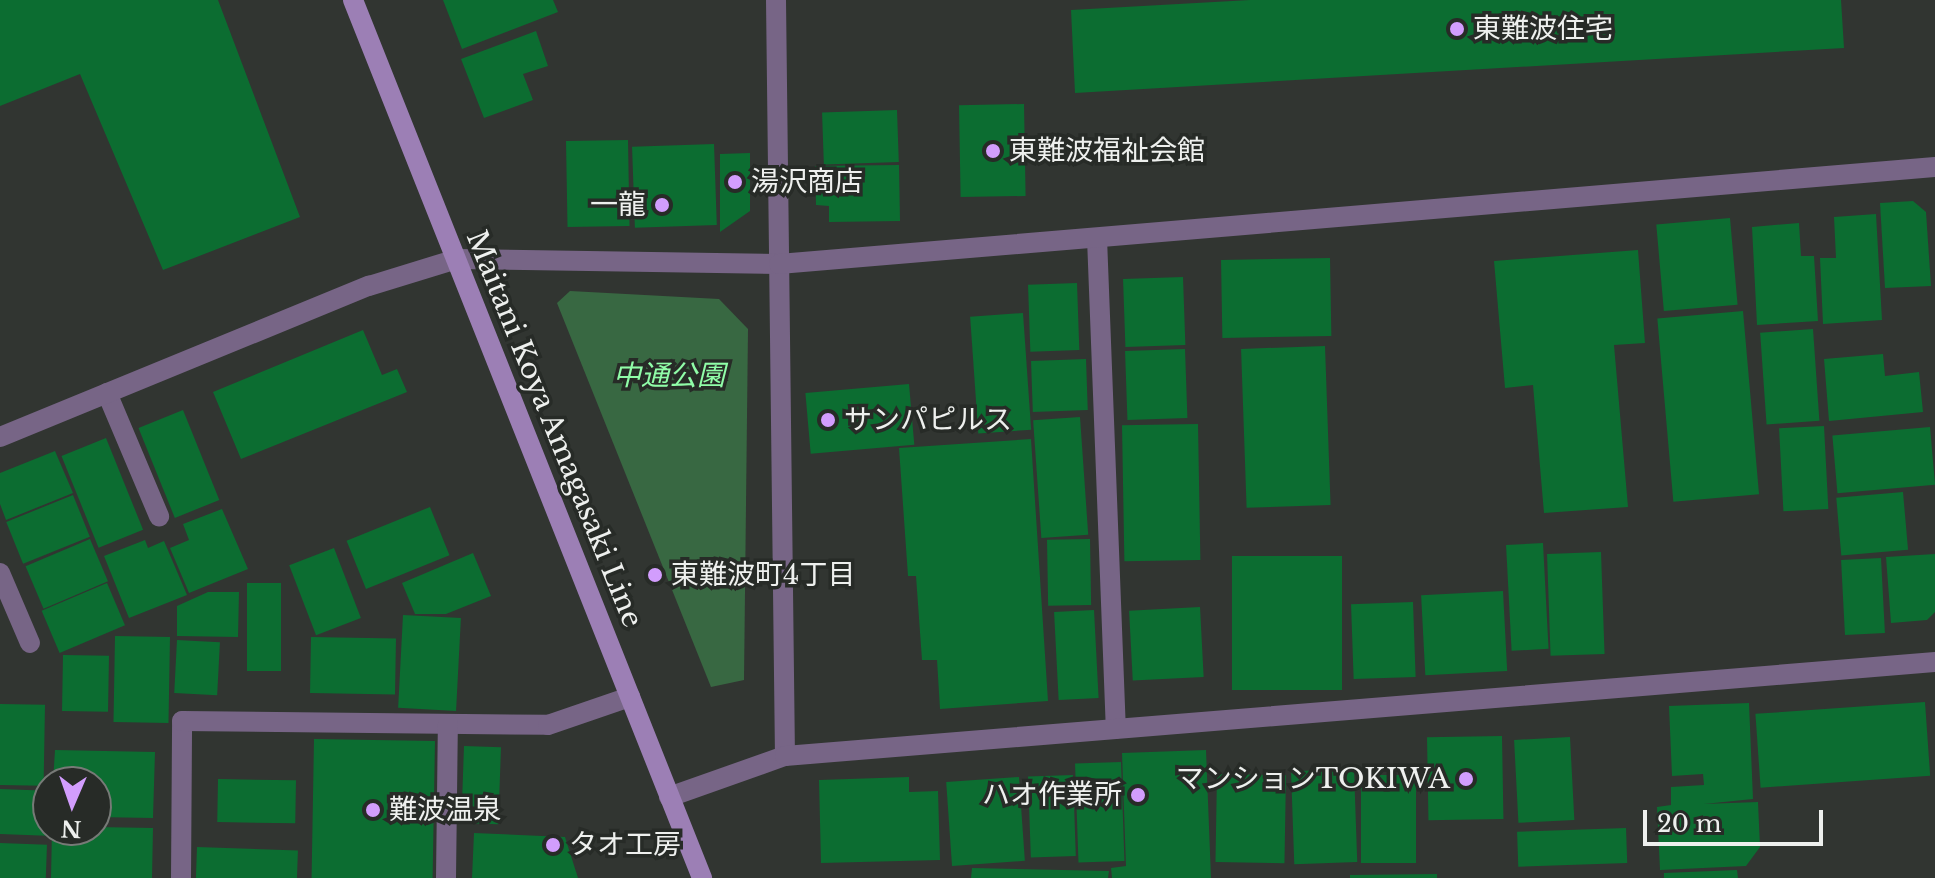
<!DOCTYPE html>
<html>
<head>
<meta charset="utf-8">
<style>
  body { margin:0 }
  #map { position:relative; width:1935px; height:878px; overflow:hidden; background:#313531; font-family:"Libre Baskerville","Noto Sans JP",serif }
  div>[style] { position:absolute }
  .green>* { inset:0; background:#386842 }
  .building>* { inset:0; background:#0c6d31; transform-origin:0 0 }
  .lane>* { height:20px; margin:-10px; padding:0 10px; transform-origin:10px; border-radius:10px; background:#776586 }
  .street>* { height:20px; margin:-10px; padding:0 10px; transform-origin:10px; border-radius:10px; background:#776586 }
  .secondary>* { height:20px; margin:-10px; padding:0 10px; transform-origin:10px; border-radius:10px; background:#9c7fb5 }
  .dots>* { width:22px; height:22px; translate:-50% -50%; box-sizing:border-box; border:4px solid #272b27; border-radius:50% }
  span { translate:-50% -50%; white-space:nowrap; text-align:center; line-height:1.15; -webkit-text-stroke:7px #272b27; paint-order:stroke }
  .poi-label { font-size:28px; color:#eef0ee }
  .left { translate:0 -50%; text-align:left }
  .right { translate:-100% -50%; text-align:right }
  .park-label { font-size:28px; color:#90fda8; font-style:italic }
  .street-label { font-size:28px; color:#eef0ee }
  .north { position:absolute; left:32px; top:766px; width:80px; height:80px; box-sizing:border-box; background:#272b27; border:2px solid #777a77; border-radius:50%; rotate:182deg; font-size:22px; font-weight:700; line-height:32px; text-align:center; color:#eef0ee }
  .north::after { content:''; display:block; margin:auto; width:28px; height:36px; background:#d29dfd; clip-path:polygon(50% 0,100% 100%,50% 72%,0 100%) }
  .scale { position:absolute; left:1643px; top:810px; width:180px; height:36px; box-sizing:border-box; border:4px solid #eef0ee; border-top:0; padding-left:10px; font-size:24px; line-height:28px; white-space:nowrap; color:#eef0ee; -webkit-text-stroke:6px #272b27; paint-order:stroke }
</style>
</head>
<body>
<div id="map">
  <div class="green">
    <i style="clip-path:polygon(570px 291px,719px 299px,748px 329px,744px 680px,711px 687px,557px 303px)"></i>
  </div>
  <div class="building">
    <i style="clip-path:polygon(0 0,218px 0,300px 217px,163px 270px,80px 74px,0 106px)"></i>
    <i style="clip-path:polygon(443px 0,553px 0,558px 12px,462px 49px)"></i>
    <i style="clip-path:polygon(1250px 0,1841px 0,1844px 48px,1075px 93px,1071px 10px)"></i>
    <i style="clip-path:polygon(536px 31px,548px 66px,523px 74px,533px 100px,484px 118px,461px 59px)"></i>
    <i style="left:1024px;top:104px;width:92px;height:65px;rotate:89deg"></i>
    <i style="left:897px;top:110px;width:52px;height:75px;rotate:88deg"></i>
    <i style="left:628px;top:140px;width:86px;height:62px;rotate:89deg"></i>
    <i style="left:714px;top:144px;width:81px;height:82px;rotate:88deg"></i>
    <i style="clip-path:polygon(750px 153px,750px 211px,720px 232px,720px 154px)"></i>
    <i style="clip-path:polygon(899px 165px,900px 221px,829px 222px,829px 206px,816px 205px,815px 166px)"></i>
    <i style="clip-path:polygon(1913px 201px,1926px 212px,1931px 286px,1885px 288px,1880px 203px)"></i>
    <i style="clip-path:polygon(1876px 214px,1882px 320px,1823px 324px,1820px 258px,1836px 258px,1834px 217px)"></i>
    <i style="left:1730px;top:218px;width:87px;height:74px;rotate:85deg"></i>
    <i style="clip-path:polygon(1799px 223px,1801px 256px,1814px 256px,1818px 321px,1757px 325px,1752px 227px)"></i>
    <i style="clip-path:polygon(1638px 250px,1645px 343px,1614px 345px,1628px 507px,1544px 513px,1533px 385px,1505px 388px,1494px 261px)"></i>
    <i style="left:1330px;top:258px;width:78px;height:109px;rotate:89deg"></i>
    <i style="left:1183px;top:277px;width:68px;height:60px;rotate:88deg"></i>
    <i style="left:1077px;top:283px;width:67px;height:49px;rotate:88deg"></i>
    <i style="left:1743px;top:311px;width:184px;height:86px;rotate:85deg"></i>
    <i style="left:1023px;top:313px;width:117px;height:53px;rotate:86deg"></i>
    <i style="left:1813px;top:329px;width:92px;height:53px;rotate:86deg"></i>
    <i style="clip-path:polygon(363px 330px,382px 375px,397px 369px,407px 392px,241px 459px,213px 392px)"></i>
    <i style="left:1325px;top:346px;width:159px;height:84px;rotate:88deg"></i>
    <i style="left:1185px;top:349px;width:69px;height:60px;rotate:88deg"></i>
    <i style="clip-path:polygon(1883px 354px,1885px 376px,1919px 372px,1923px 412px,1829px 421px,1824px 359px)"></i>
    <i style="left:1086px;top:359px;width:51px;height:55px;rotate:88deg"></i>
    <i style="left:909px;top:384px;width:61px;height:104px;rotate:85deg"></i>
    <i style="left:183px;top:410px;width:97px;height:48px;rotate:68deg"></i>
    <i style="left:1080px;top:417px;width:118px;height:47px;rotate:86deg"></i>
    <i style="left:1198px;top:424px;width:136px;height:76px;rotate:89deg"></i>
    <i style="left:1824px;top:426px;width:83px;height:45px;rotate:87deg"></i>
    <i style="left:1930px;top:427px;width:58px;height:98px;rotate:85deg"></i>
    <i style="left:106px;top:438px;width:99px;height:48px;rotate:68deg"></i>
    <i style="clip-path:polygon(1031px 439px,1048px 701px,940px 709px,937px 660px,922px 660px,916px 576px,908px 576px,899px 448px)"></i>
    <i style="clip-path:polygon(55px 451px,73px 493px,6px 520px,0 504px,0 473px)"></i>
    <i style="left:1903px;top:492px;width:58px;height:67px;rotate:85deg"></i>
    <i style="left:73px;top:495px;width:45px;height:72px;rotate:68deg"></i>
    <i style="left:430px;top:507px;width:52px;height:90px;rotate:68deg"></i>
    <i style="clip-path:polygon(222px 509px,248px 569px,189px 593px,170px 548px,189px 540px,183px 524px)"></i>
    <i style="left:90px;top:539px;width:46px;height:70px;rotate:67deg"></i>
    <i style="left:1090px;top:539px;width:66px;height:43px;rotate:89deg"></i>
    <i style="clip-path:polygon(145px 540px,148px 548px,164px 541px,187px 595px,129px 618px,104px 556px)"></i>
    <i style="left:1543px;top:543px;width:106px;height:37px;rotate:87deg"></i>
    <i style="left:334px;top:548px;width:75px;height:48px;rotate:69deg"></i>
    <i style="left:1601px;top:552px;width:102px;height:54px;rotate:88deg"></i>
    <i style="clip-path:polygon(473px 553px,491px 596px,446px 614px,415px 614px,402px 583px)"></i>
    <i style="clip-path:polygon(1935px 554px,1935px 612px,1927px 620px,1891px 623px,1886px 557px)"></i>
    <i style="left:1232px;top:556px;width:110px;height:134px"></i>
    <i style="left:1881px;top:558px;width:75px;height:40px;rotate:87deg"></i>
    <i style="left:107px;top:583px;width:46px;height:71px;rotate:67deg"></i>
    <i style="left:247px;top:583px;width:34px;height:88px"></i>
    <i style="left:1503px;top:591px;width:80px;height:82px;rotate:87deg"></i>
    <i style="clip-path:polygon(208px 592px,239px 592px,238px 637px,177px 636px,177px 606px)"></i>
    <i style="left:1413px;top:602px;width:75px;height:62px;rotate:88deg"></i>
    <i style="left:1200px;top:607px;width:70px;height:71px;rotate:87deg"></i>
    <i style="left:1094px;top:610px;width:88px;height:40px;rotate:87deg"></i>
    <i style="left:403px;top:615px;width:58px;height:93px;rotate:3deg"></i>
    <i style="left:115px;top:636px;width:55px;height:86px;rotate:1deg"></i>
    <i style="left:311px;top:637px;width:85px;height:56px;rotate:1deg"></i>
    <i style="left:177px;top:640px;width:43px;height:53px;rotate:3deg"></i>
    <i style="left:63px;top:655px;width:46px;height:56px;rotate:1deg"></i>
    <i style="left:1925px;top:702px;width:74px;height:170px;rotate:86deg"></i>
    <i style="clip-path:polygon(1749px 703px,1753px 799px,1704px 804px,1758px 802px,1760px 847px,1746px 866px,1660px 870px,1657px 807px,1671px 805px,1671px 787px,1704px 785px,1703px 774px,1672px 776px,1669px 706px)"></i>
    <i style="left:0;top:704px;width:45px;height:81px;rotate:1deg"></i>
    <i style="left:1502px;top:736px;width:83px;height:75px;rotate:89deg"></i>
    <i style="left:1570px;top:737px;width:83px;height:56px;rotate:87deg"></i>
    <i style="left:314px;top:739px;width:121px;height:139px;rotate:1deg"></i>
    <i style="left:464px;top:746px;width:37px;height:77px;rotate:2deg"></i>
    <i style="clip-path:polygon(55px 750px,155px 752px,153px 818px,96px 817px,96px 782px,53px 782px)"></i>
    <i style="clip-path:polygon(1206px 750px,1211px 878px,1112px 878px,1111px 868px,1126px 866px,1122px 753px)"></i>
    <i style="left:1121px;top:762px;width:99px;height:46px;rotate:88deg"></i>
    <i style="left:1354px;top:769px;width:93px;height:63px;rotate:88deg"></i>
    <i style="left:1217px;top:774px;width:69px;height:88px;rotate:1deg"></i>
    <i style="left:1073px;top:775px;width:81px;height:45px;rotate:88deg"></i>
    <i style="left:1361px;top:775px;width:55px;height:88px"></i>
    <i style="clip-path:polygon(909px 777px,909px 792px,938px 791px,940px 860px,821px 863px,819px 780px)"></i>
    <i style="left:1019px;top:777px;width:84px;height:73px;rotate:86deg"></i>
    <i style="left:218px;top:779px;width:78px;height:43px;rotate:1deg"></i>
    <i style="left:0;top:789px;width:48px;height:45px;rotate:2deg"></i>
    <i style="clip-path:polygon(96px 827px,153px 828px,152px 878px,51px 878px,52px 830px)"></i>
    <i style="left:1626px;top:828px;width:35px;height:109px;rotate:88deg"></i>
    <i style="clip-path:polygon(474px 833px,565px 837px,578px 878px,472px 878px)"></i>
    <i style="left:0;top:843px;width:47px;height:35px;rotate:2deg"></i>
    <i style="left:197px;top:847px;width:101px;height:31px;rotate:2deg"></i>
    <i style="clip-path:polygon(972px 868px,1109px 871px,1108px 878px,971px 878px)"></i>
    <i style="clip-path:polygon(1737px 870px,1738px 878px,1664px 878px,1664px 873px)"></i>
    <i style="clip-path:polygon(1437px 874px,1437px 878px,1350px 878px,1350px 875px)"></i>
  </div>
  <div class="lane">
    <i style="left:107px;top:393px;width:134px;rotate:67.1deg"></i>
    <i style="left:0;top:573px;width:76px;rotate:66.8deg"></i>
  </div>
  <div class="street">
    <i style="left:776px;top:0;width:756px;rotate:89.32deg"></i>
    <i style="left:1097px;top:238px;width:491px;rotate:87.8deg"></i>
    <i style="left:0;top:437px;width:399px;rotate:-22.3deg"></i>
    <i style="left:369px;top:286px;width:92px;rotate:-17.1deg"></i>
    <i style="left:457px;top:259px;width:322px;rotate:0.9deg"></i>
    <i style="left:779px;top:264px;width:1160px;rotate:-4.8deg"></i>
    <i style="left:669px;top:797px;width:123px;rotate:-19.5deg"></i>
    <i style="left:785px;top:756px;width:1154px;rotate:-4.67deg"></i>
    <i style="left:181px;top:878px;width:157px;rotate:-89.6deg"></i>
    <i style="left:182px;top:721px;width:366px;rotate:0.6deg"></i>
    <i style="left:548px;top:725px;width:87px;rotate:-18.9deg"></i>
    <i style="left:446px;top:878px;width:154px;rotate:-89.3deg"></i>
  </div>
  <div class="secondary">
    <i style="left:353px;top:0;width:945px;rotate:68.32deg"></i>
  </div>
  <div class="dots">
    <i style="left:1457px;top:29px;background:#d29dfd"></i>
    <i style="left:993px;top:151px;background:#d29dfd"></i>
    <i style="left:735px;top:182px;background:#d29dfd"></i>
    <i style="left:662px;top:205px;background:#d29dfd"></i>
    <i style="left:828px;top:420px;background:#d29dfd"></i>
    <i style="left:655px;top:575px;background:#d29dfd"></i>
    <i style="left:1466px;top:779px;background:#d29dfd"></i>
    <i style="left:1138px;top:795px;background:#d29dfd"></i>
    <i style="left:373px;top:810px;background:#d29dfd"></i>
    <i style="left:553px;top:845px;background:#d29dfd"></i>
  </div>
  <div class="poi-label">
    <span class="left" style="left:1473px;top:29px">東難波住宅</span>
    <span class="left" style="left:1009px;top:151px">東難波福祉会館</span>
    <span class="left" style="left:751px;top:182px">湯沢商店</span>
    <span class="right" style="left:646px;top:205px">一龍</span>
    <span class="left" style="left:844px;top:420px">サンパピルス</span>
    <span class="left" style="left:671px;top:575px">東難波町4丁目</span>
    <span class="right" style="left:1450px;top:779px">マンションTOKIWA</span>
    <span class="right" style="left:1122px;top:795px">ハオ作業所</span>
    <span class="left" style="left:389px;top:810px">難波温泉</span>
    <span class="left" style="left:569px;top:845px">タオ工房</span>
  </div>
  <div class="park-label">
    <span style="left:669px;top:376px">中通公園</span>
  </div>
  <div class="street-label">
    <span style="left:554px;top:429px;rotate:68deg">Maitani Koya Amagasaki Line</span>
  </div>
  <div class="north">N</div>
  <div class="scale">20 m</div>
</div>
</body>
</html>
